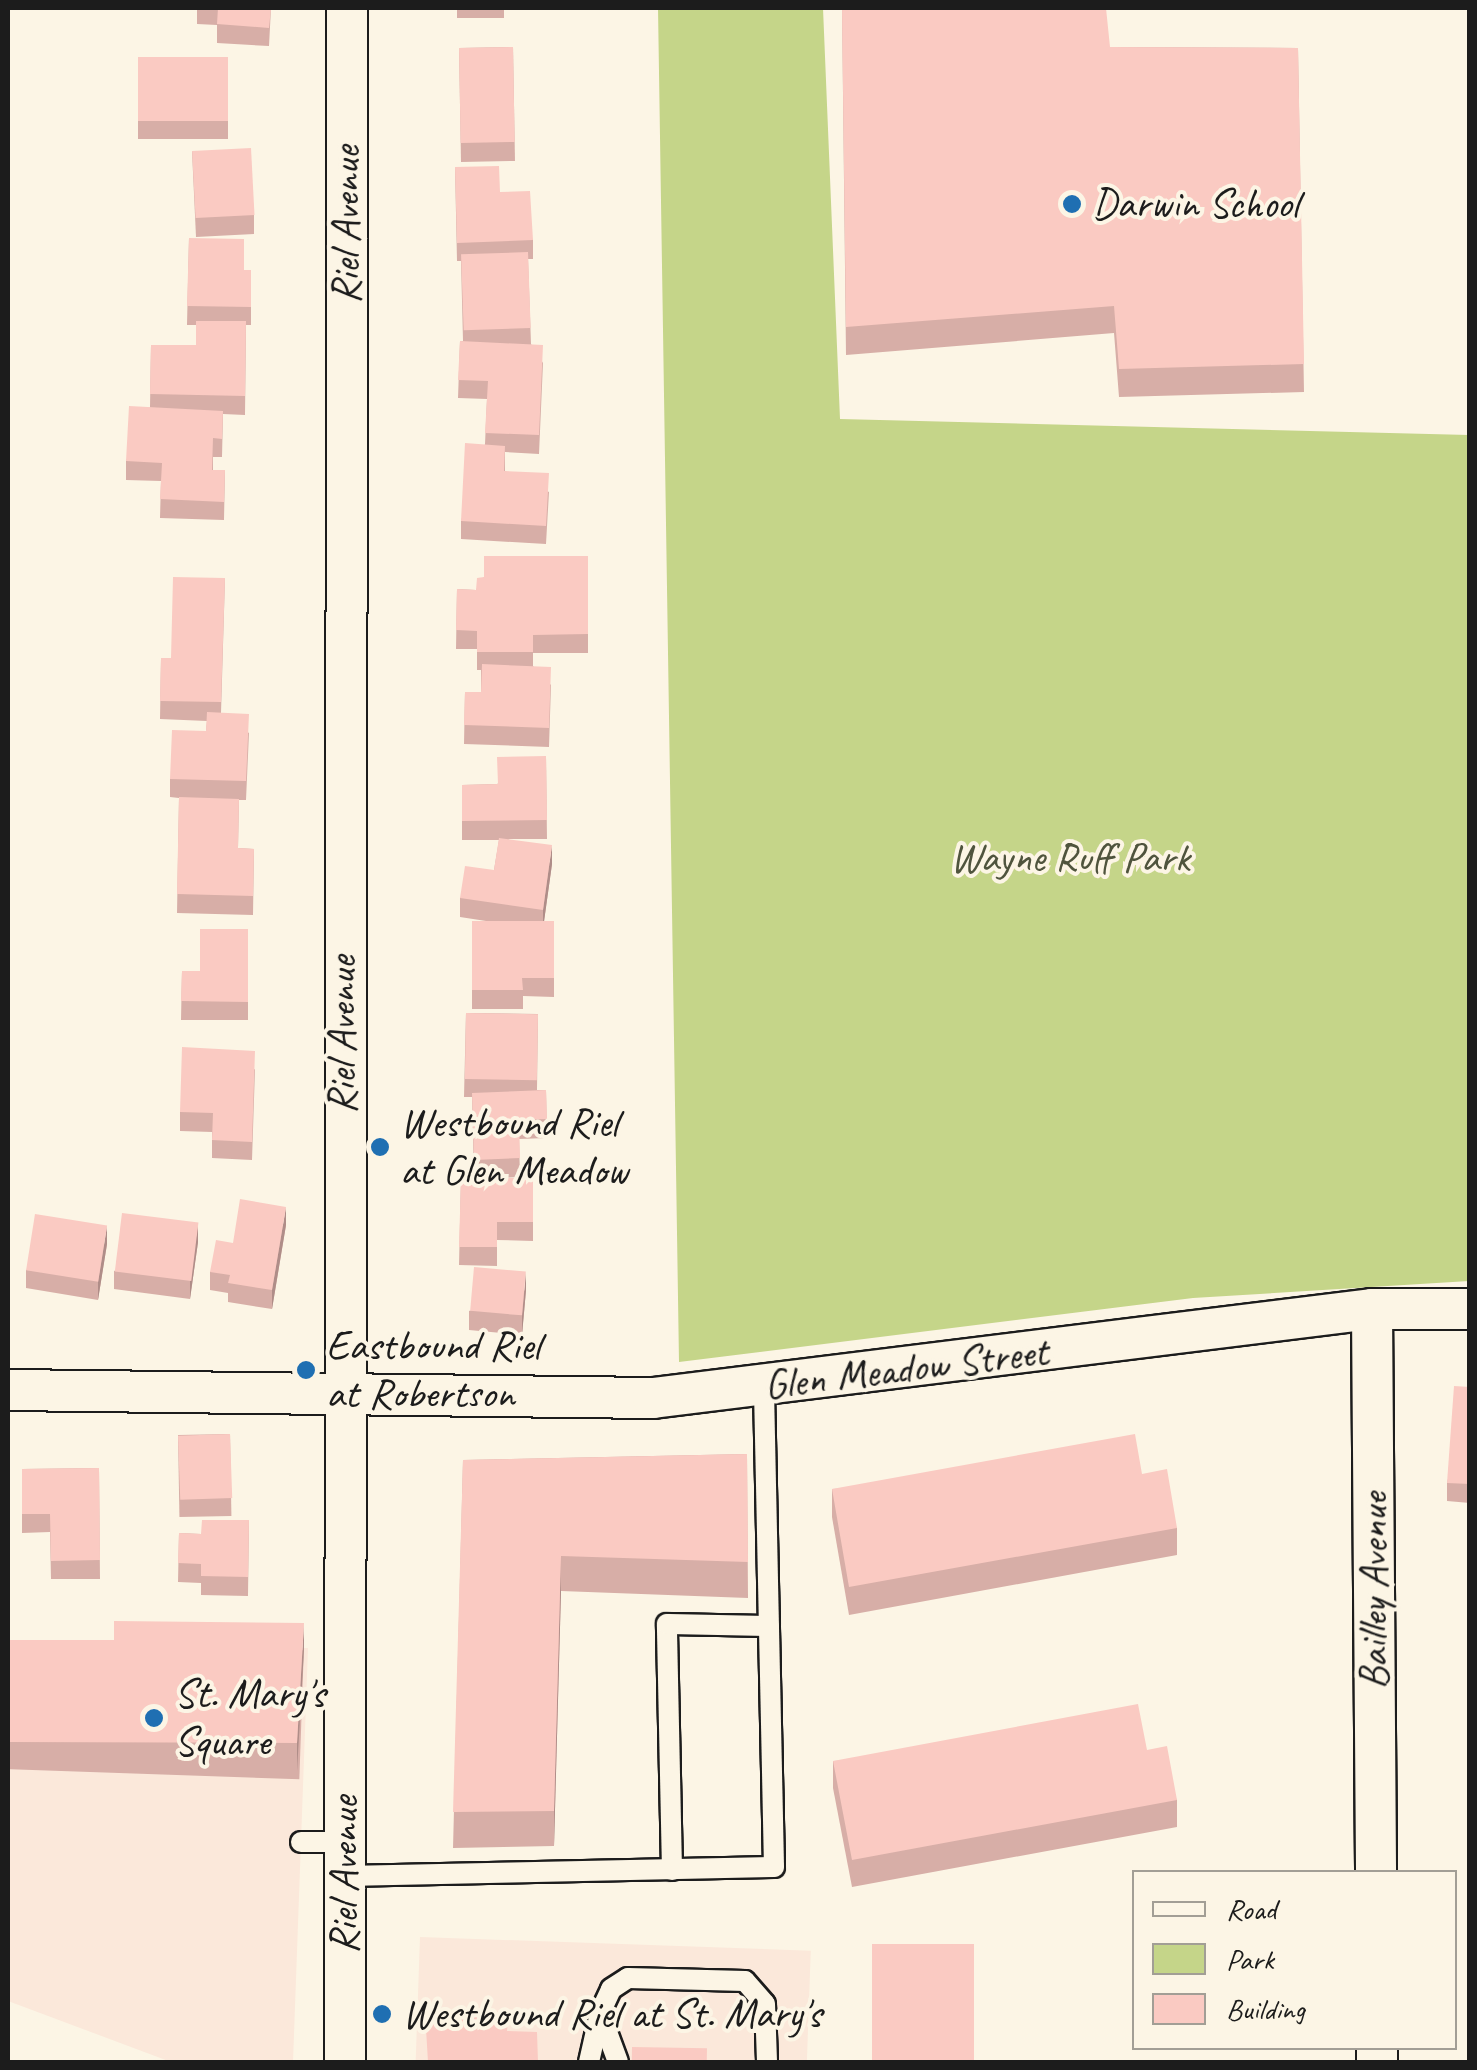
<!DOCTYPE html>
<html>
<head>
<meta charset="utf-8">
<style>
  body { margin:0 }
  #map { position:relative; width:1477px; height:2070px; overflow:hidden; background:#fcf5e5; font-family:Caveat,sans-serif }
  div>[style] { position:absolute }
  .built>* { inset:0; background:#fbe8da; transform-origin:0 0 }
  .green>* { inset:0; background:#c5d589 }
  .roads { filter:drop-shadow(2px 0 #1c1c1c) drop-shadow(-2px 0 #1c1c1c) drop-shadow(0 2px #1c1c1c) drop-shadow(0 -2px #1c1c1c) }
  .lane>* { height:20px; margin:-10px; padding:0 10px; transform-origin:10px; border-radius:10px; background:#fcf5e5 }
  .street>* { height:40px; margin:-20px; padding:0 20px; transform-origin:20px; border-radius:20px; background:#fcf5e5 }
  .wall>* { inset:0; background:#d7aea7; transform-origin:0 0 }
  .shaded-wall>* { inset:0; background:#af8d88 }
  .building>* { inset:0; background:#facac2; transform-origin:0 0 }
  .dots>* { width:28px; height:28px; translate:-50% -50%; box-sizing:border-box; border:5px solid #fcf5e5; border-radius:50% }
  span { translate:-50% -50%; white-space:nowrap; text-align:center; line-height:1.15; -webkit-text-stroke:8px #fcf5e5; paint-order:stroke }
  .poi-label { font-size:42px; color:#1c1c1c }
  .left { translate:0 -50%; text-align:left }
  .street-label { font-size:42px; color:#1c1c1c }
  .park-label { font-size:42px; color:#4f543d }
  .frame { position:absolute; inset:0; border:10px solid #1c1c1c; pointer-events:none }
  .legend { position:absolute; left:1132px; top:1870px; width:325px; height:180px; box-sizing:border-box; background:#fcf5e5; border:2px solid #a29e95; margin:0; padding:12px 18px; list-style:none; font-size:30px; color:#1c1c1c }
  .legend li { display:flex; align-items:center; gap:20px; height:50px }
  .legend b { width:50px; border:2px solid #a29e95 }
</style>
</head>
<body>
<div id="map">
  <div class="built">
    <i style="clip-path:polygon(111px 1647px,308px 1648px,293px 2062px,171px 2062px,8px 2001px,8px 1666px)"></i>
    <i style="left:420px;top:1937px;width:391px;height:125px;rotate:2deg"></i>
  </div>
  <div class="green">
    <i style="clip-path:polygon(658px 8px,823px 8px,840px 419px,1469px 435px,1469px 1281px,1193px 1298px,679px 1362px)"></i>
  </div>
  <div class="roads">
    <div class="lane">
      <i style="left:301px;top:1842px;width:42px"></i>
      <i style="left:672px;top:1870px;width:246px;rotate:-91.2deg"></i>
      <i style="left:667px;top:1624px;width:102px;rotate:1.1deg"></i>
      <i style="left:344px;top:1876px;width:430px;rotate:-1.2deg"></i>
      <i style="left:774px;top:1867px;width:479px;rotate:-91.2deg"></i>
      <i style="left:600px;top:2013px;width:52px;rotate:69.8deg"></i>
      <i style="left:589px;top:2062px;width:50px;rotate:-77.3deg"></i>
      <i style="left:600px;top:2013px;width:26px;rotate:-65deg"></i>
      <i style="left:611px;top:1989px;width:20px;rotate:-33deg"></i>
      <i style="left:628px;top:1978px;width:117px;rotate:1.5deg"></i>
      <i style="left:745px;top:1981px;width:30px;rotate:49deg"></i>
      <i style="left:765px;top:2004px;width:58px;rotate:88deg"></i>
    </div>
    <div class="street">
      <i style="left:1372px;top:1309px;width:563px;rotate:89.59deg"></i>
      <i style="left:8px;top:1390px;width:645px;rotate:0.71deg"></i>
      <i style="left:653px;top:1398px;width:724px;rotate:-7.06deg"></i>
      <i style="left:1372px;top:1309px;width:98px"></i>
      <i style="left:1377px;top:2048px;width:14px;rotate:90deg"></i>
      <i style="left:345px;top:2062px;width:2054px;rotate:-89.94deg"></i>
    </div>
  </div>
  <div class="wall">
    <i style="left:8px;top:8px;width:2px;height:27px"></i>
    <i style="clip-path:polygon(197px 8px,271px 8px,269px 46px,217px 43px,217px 25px,197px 24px)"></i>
    <i style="left:457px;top:8px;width:47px;height:10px"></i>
    <i style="clip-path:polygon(842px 8px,1110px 47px,1298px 48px,1304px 392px,1119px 397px,1114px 333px,846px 355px)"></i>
    <i style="left:513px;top:47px;width:114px;height:54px;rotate:89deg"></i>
    <i style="left:138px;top:57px;width:90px;height:82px"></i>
    <i style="clip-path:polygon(192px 151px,254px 215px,254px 234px,196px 237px)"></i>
    <i style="clip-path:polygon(455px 167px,500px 192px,533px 240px,533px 259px,528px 259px,531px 344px,543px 363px,539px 454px,505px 452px,505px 471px,549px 492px,546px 544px,461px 539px,461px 521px,485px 444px,487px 399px,458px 398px,460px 341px,463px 341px,461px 261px,457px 261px)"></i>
    <i style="clip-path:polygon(189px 238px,244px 270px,251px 270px,251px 325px,246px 325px,245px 415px,223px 414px,222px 457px,213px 457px,213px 470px,225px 470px,224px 520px,160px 518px,161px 481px,126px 480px,126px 461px,150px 407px,151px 345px,196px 345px,196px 325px,187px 325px)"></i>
    <i style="clip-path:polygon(588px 556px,588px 653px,533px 653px,533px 666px,551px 685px,549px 747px,464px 744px,465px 692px,481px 692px,481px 670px,477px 670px,477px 649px,456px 649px,457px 589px,476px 590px,484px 577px)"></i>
    <i style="clip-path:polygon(225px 578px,221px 713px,249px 733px,246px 800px,239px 800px,238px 848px,254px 849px,253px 915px,177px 913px,179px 798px,170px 797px,170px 779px,206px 731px,207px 721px,160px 719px,161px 658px,171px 658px)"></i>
    <i style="clip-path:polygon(546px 756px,547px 839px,508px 839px,552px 864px,544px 921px,554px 921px,554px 997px,523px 996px,523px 1009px,472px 1009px,472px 921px,486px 921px,460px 917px,460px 898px,494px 870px,499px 840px,462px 840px,462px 785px,497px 784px)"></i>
    <i style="clip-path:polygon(248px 929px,248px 1020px,181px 1020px,182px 971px,200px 971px)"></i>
    <i style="clip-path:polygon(466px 1013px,538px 1014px,537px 1090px,546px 1090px,547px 1138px,519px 1139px,520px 1177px,499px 1178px,533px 1178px,533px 1241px,497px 1240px,497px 1266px,459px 1265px,461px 1178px,474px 1178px,472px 1097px,464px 1097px)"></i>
    <i style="clip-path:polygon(255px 1069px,252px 1160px,212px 1158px,212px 1132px,180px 1131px,180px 1112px)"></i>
    <i style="clip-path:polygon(286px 1225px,272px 1309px,228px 1302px,228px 1293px,210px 1290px,210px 1272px,233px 1243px)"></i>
    <i style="clip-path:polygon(198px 1242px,190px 1299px,114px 1289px,114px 1271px)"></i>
    <i style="clip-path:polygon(107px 1244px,98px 1300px,26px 1288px,26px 1270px)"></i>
    <i style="clip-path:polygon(526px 1290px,522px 1335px,469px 1330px,469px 1311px)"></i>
    <i style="clip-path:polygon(1470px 1387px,1470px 1503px,1447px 1501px,1447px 1483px)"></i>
    <i style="left:230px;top:1434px;width:82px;height:52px;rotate:89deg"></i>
    <i style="clip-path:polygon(747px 1454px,748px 1598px,561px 1591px,554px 1846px,453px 1848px,463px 1460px)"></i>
    <i style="clip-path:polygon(99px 1468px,100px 1579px,51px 1579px,50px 1532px,22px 1533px,22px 1469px)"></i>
    <i style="clip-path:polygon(1142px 1474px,1177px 1528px,1177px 1555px,849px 1615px,832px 1517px,832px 1489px)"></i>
    <i style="clip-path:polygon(249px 1520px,248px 1596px,201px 1595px,201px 1583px,178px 1582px,179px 1533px,201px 1534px)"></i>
    <i style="left:8px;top:1640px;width:296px;height:129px;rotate:2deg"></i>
    <i style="clip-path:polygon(1147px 1750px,1177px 1800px,1177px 1827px,852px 1887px,833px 1788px,833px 1761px)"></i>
  </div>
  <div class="shaded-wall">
    <i style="clip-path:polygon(552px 845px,552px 864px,543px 929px,543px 910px)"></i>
    <i style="clip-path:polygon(286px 1207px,286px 1225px,272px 1309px,272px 1290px)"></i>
    <i style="clip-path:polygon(198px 1223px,198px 1242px,190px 1299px,190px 1281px)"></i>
    <i style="clip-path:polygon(107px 1226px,107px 1244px,98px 1300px,98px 1282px)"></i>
    <i style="clip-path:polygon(526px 1272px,526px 1290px,522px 1335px,522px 1317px)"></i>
    <i style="clip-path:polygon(561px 1556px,561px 1591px,554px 1846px,554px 1811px)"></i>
    <i style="clip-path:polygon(304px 1623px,304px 1650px,297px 1771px,297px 1743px)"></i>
  </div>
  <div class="building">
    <i style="clip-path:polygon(218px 8px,271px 8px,269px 28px,217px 24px)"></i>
    <i style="clip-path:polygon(842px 8px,1106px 8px,1110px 47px,1298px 48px,1304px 364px,1119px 369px,1114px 306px,846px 327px)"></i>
    <i style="left:513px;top:47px;width:95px;height:54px;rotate:89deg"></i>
    <i style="left:138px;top:57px;width:90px;height:64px"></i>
    <i style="left:251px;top:148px;width:67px;height:59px;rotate:87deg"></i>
    <i style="clip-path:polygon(499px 166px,500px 192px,530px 191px,533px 240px,457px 243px,455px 167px)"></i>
    <i style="clip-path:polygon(189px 238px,244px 239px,244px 270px,251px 270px,251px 307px,187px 306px)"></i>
    <i style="left:528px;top:252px;width:76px;height:67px;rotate:88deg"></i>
    <i style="clip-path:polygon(196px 321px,246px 321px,245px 396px,150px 394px,151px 345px,196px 345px)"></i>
    <i style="clip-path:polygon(460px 341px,543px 345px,539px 435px,485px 433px,488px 381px,458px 380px)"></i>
    <i style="clip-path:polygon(129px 406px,223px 411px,222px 439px,213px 438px,212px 470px,225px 470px,224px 502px,160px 499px,162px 463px,126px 461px)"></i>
    <i style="clip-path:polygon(465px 443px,505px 446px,504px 471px,549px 473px,546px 526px,461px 521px)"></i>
    <i style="clip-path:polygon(484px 556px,588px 556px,588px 634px,533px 635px,533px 652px,477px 652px,477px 631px,456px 630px,457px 589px,476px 590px,477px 578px,484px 577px)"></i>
    <i style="clip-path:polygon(173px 577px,225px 578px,221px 702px,160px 701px,161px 658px,171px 658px)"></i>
    <i style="clip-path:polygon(482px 664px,551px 667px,549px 728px,464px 725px,465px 692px,481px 692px)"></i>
    <i style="clip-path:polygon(207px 712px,249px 714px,246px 781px,170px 779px,172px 730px,206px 731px)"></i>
    <i style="clip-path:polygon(546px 756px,547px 820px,462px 821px,462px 785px,498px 784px,497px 757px)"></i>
    <i style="clip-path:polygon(179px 797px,239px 799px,238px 848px,254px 849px,253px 896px,177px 894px)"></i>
    <i style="clip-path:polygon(499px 838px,552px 845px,543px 910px,460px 898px,465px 866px,494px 870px)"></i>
    <i style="clip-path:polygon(472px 921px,554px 921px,554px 978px,522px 978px,523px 990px,472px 990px)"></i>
    <i style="clip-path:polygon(200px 929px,248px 929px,248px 1002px,181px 1001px,182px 971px,200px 971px)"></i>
    <i style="left:466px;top:1013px;width:72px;height:66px;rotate:1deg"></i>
    <i style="clip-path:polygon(182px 1047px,255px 1051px,252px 1142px,212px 1140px,213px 1113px,180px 1112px)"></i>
    <i style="clip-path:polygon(546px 1090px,547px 1119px,519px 1120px,520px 1158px,474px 1160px,472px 1093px)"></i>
    <i style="clip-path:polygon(461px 1178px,533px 1178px,533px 1222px,497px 1222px,497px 1247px,459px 1247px)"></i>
    <i style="clip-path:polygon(240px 1199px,286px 1207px,272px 1290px,228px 1283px,230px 1275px,210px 1272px,216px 1240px,233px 1243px)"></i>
    <i style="left:122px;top:1213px;width:77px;height:59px;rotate:7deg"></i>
    <i style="left:35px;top:1214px;width:73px;height:57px;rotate:9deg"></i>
    <i style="left:474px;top:1267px;width:52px;height:44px;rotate:5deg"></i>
    <i style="clip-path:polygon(1454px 1386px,1470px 1387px,1470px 1484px,1447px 1483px)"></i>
    <i style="left:230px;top:1434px;width:64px;height:52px;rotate:88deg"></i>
    <i style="clip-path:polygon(1135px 1434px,1142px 1474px,1167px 1469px,1177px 1528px,849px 1587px,832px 1489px)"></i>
    <i style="clip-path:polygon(747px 1454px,748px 1562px,561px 1556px,554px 1811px,453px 1812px,463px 1460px)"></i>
    <i style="clip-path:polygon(99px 1468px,100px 1560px,51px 1561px,50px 1514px,22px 1514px,22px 1469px)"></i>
    <i style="clip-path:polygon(202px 1520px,249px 1520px,248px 1577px,201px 1576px,201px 1564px,178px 1563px,179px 1533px,201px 1534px)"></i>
    <i style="clip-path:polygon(114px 1621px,304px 1623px,297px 1743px,8px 1742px,8px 1640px,114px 1640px)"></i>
    <i style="clip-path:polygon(1138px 1704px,1147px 1750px,1167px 1746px,1177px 1800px,852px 1860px,833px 1761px)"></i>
    <i style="left:974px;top:1944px;width:118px;height:102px;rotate:90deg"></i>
    <i style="clip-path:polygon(509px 2011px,507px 2031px,537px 2032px,538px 2062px,428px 2062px,425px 2012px)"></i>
    <i style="left:632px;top:2047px;width:75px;height:15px;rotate:1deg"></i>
  </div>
  <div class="dots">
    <i style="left:1072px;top:204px;background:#1f6fb2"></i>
    <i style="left:380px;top:1147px;background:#1f6fb2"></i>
    <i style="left:306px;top:1370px;background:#1f6fb2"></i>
    <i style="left:154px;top:1718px;background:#1f6fb2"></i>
    <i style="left:382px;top:2014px;background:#1f6fb2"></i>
  </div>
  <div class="poi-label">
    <span class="left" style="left:1092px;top:204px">Darwin School</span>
    <span class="left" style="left:400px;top:1147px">Westbound Riel<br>at Glen Meadow</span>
    <span class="left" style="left:326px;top:1370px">Eastbound Riel<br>at Robertson</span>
    <span class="left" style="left:174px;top:1718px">St. Mary's<br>Square</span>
    <span class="left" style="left:402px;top:2014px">Westbound Riel at St. Mary's</span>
  </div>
  <div class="street-label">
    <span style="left:346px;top:225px;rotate:-90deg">Riel Avenue</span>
    <span style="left:342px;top:1035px;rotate:-90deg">Riel Avenue</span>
    <span style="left:906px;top:1369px;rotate:-7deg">Glen Meadow Street</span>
    <span style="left:1374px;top:1591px;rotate:-90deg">Bailley Avenue</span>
    <span style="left:344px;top:1875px;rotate:-90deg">Riel Avenue</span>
  </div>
  <div class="park-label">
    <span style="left:1070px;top:858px">Wayne Ruff Park</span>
  </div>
  <div class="frame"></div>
  <ul class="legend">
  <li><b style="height:12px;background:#fcf5e5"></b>Road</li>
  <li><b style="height:28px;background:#c5d589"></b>Park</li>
  <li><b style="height:28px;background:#facac2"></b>Building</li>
  </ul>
</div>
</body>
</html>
